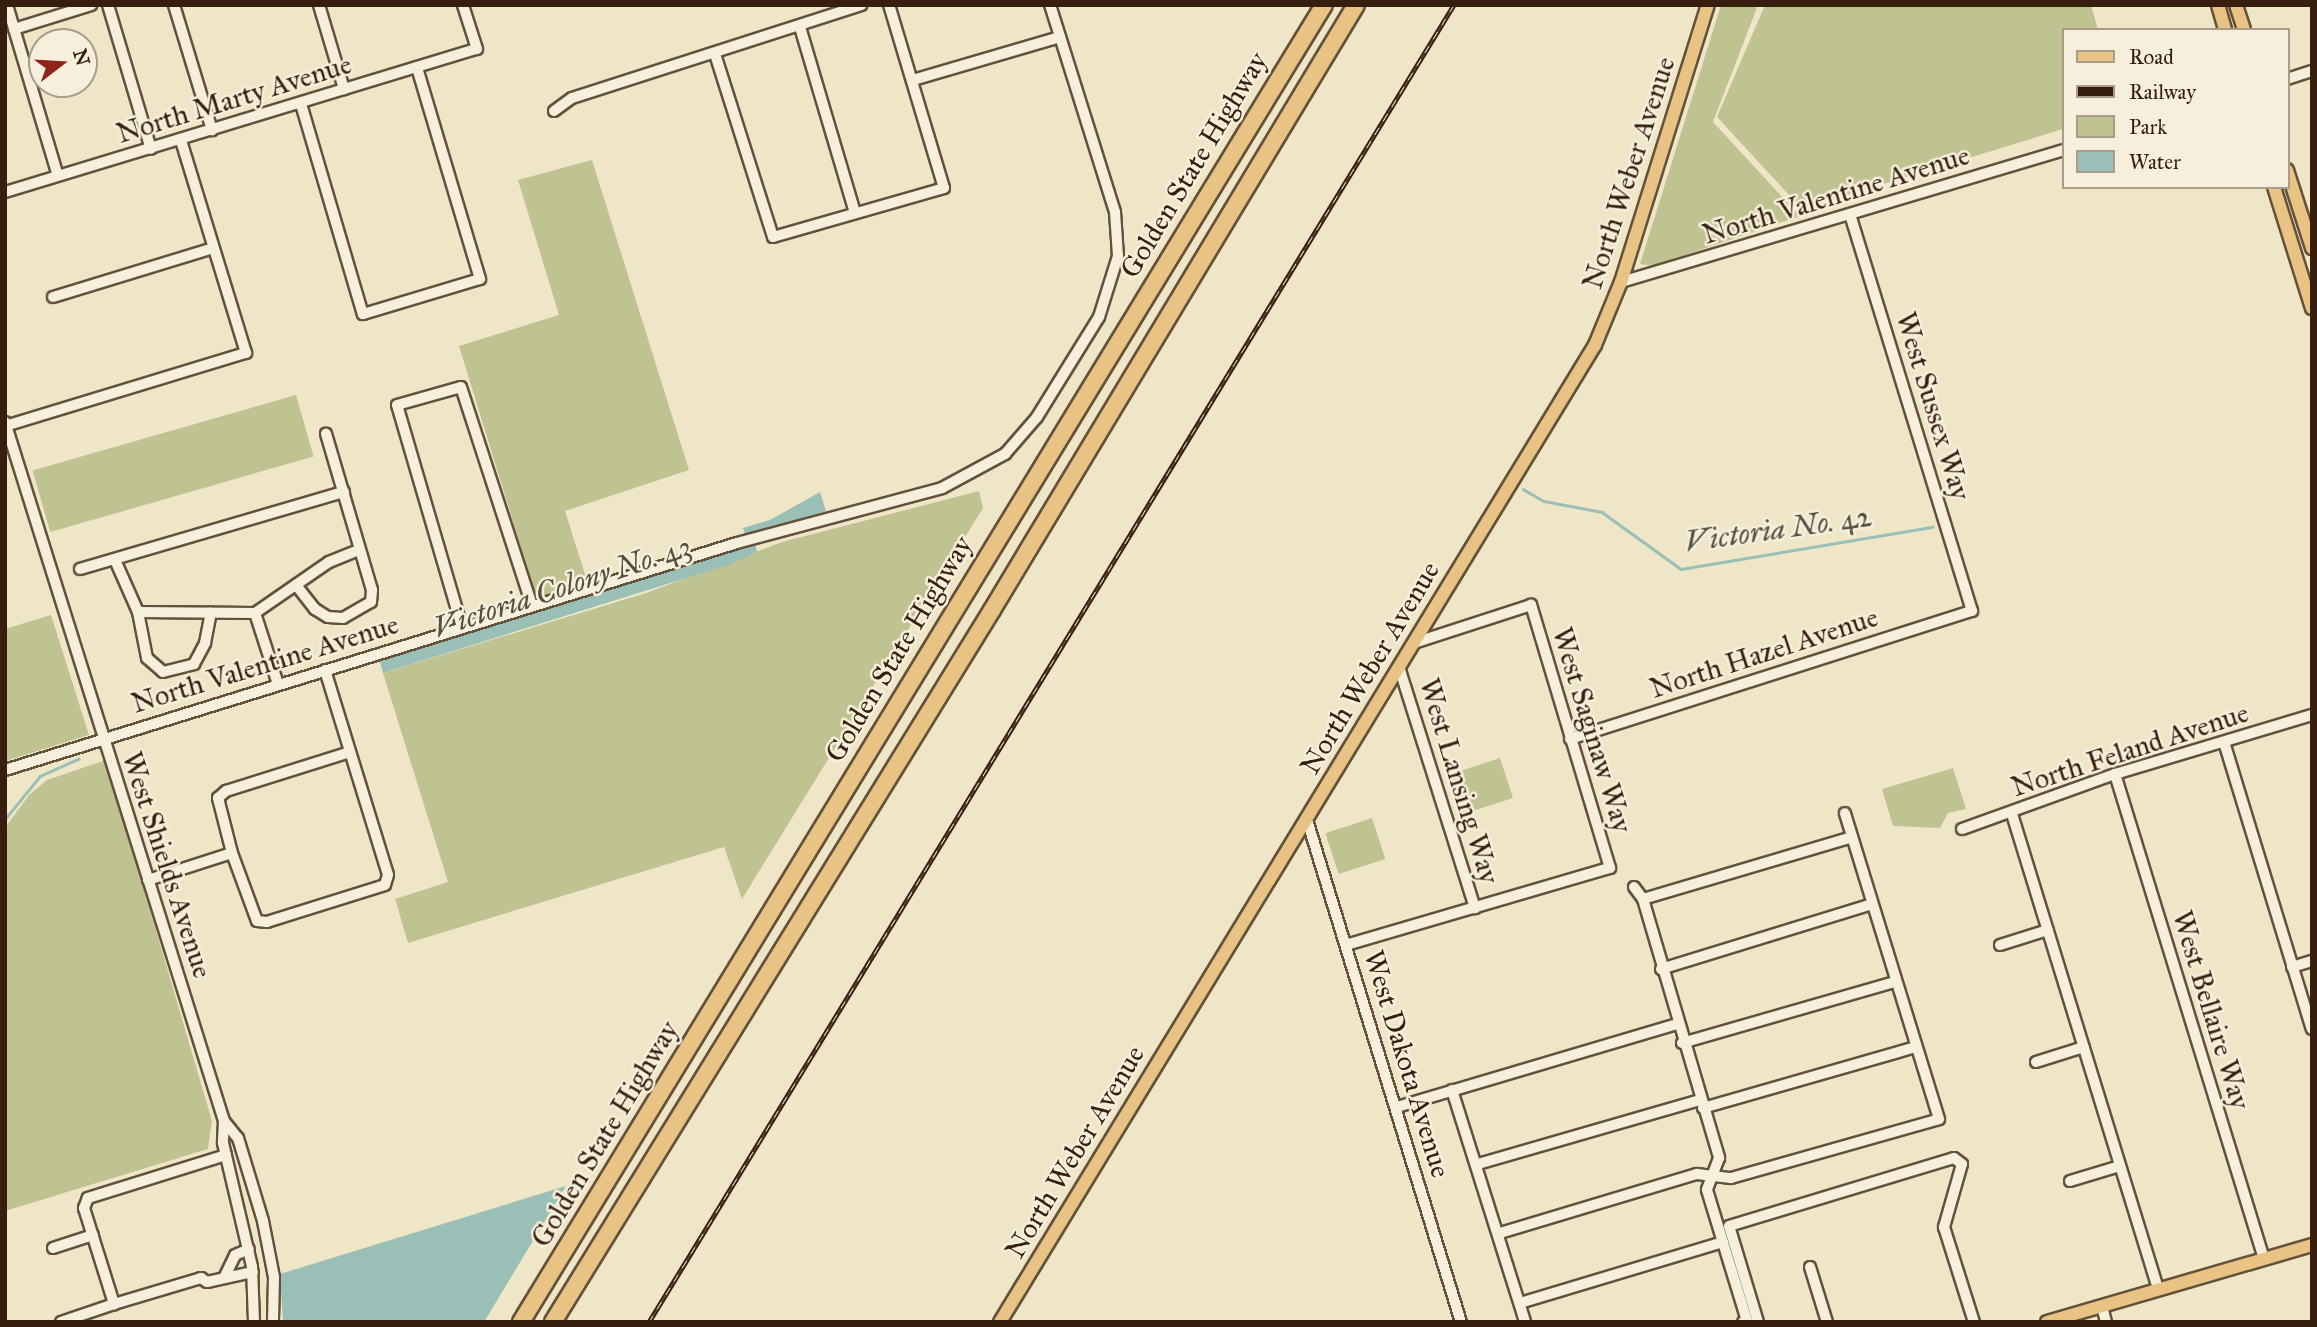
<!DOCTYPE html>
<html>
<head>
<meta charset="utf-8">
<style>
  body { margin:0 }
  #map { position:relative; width:2317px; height:1327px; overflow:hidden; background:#efe6c8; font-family:"IM FELL Great Primer",serif }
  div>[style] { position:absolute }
  .green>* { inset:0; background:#bfc392; transform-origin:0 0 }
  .water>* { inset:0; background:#9abfb7 }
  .stream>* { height:2.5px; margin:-1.25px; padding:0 1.25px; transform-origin:1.25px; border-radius:1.25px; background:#9abfb7 }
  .roads { filter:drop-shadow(2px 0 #64513c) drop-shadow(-2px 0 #64513c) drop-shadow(0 2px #64513c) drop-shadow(0 -2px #64513c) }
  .minor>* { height:10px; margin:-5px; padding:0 5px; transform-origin:5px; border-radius:5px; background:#f5efdb }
  .major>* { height:12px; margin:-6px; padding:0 6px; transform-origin:6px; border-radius:6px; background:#e8c384 }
  .highway>* { height:16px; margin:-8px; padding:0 8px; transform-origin:8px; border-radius:8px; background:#e8c384 }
  .rail>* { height:5px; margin-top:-2.5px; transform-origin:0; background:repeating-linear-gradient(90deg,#f5efdb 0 8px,#361f0e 0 16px); box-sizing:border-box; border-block:2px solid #361f0e }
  span { translate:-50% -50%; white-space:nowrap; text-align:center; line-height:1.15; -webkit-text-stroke:5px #f5efdb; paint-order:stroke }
  .street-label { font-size:28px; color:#361f0e }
  .water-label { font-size:30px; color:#544f41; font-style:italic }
  .frame { position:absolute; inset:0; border:7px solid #361f0e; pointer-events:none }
  .legend { position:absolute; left:2062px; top:28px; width:228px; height:161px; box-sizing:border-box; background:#f5efdb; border:2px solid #a99c89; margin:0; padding:9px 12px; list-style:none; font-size:21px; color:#361f0e }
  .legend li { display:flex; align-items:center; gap:14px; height:35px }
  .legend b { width:35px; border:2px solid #a99c89 }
  .north { position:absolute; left:28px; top:28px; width:70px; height:70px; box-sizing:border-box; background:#f5efdb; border:2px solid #a99c89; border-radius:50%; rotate:73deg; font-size:19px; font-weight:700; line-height:28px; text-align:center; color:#361f0e }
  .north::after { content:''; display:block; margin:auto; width:24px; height:32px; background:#8f2418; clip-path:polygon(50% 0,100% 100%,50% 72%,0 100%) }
</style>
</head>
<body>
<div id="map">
  <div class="green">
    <i style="clip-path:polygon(1721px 5px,1758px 5px,1713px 122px,1800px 216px,1653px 266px,1640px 264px)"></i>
    <i style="clip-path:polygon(1765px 5px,2091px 5px,2098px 30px,2063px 30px,2063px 129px,1802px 209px,1717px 117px)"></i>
    <i style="clip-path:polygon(592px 160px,689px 470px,565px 511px,588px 584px,547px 596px,535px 593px,459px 346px,559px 315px,518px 180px)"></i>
    <i style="left:296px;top:395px;width:64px;height:274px;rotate:74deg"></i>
    <i style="clip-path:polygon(979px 491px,983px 508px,742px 899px,724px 847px,408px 943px,395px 899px,448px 882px,383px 673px,646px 593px,782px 542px)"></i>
    <i style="clip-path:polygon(51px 615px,89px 735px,5px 761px,5px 629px)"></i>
    <i style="left:1500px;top:758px;width:42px;height:53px;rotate:72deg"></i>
    <i style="clip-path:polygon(106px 760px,212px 1121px,208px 1149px,5px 1211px,5px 828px,29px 795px,47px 780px)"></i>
    <i style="clip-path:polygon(1953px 768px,1966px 809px,1948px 813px,1940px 828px,1893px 826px,1882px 789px)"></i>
    <i style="left:1372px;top:818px;width:43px;height:49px;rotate:72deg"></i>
  </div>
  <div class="water">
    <i style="clip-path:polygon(820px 492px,826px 511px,746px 537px,743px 528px,770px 520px)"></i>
    <i style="clip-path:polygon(755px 542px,757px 552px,731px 564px,383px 673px,379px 658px)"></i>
    <i style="clip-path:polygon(566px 1186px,484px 1322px,283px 1322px,280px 1274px)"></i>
  </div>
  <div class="stream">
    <i style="left:1523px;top:489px;width:24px;rotate:30deg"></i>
    <i style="left:1544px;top:501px;width:59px;rotate:10.7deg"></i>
    <i style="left:1602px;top:512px;width:97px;rotate:35.8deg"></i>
    <i style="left:1681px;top:569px;width:255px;rotate:-9.5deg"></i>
    <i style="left:5px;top:819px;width:55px;rotate:-50.9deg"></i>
    <i style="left:40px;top:776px;width:42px;rotate:-24.1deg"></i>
  </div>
  <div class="roads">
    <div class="minor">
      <i style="left:7px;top:5px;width:178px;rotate:73.4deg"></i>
      <i style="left:108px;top:5px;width:150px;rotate:73.4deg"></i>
      <i style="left:174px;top:5px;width:131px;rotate:73.1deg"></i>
      <i style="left:319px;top:5px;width:88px;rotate:73.4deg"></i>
      <i style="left:800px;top:27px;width:194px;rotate:73.5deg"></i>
      <i style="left:14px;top:29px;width:81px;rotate:-17.3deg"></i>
      <i style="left:715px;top:54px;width:192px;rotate:72.4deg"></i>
      <i style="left:773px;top:237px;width:178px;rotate:-16deg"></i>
      <i style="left:944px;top:188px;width:191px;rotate:-106.7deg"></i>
      <i style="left:2287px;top:79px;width:26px;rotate:-18deg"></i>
      <i style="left:913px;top:80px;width:153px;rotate:-16.3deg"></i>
      <i style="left:301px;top:104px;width:219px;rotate:73.6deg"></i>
      <i style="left:363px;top:314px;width:122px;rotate:-16.7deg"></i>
      <i style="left:480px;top:279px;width:221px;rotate:-106.6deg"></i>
      <i style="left:554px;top:111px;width:22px;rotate:-36deg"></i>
      <i style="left:572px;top:98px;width:304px;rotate:-17.8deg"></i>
      <i style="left:5px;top:192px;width:493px;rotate:-16.9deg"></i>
      <i style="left:477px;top:49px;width:46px;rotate:-107.7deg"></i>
      <i style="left:1621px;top:282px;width:461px;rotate:-16.6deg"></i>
      <i style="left:53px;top:297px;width:167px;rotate:-17deg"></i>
      <i style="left:5px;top:422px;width:733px;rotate:72.6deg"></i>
      <i style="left:224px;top:1121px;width:22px;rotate:93deg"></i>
      <i style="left:223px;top:1143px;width:127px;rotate:76.8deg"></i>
      <i style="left:252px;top:1267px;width:55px;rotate:87.9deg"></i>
      <i style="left:5px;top:426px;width:252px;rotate:-16.9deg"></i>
      <i style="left:246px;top:353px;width:222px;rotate:-107deg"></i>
      <i style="left:115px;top:560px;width:57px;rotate:66.1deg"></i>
      <i style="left:138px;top:612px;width:47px;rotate:78.9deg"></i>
      <i style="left:147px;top:658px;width:21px;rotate:41deg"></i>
      <i style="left:163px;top:672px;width:32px;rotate:-14deg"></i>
      <i style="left:194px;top:664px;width:24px;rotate:-62deg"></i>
      <i style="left:205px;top:643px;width:31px;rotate:-79deg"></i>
      <i style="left:80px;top:569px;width:275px;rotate:-16.3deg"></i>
      <i style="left:296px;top:585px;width:31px;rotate:52deg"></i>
      <i style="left:315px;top:609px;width:15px;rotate:32deg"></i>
      <i style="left:328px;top:617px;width:15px;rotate:4deg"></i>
      <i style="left:343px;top:618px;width:32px;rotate:-30deg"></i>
      <i style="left:371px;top:602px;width:12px;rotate:-85deg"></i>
      <i style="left:372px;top:590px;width:163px;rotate:-106.4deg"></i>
      <i style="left:138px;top:612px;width:117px;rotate:0.5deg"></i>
      <i style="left:255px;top:613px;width:90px;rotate:-34.6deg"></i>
      <i style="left:329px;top:562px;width:31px;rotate:-22deg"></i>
      <i style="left:255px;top:613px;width:75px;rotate:72.1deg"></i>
      <i style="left:462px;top:627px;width:231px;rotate:-106.3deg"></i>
      <i style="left:397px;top:405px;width:66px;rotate:-15.7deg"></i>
      <i style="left:461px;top:387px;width:230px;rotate:72deg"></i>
      <i style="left:1399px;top:667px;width:253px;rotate:72.5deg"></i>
      <i style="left:325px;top:670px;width:214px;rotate:72.9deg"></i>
      <i style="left:388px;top:875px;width:10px;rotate:107deg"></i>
      <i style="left:385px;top:885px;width:124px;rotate:162.6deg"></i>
      <i style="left:267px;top:922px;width:10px;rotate:-174deg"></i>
      <i style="left:257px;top:921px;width:72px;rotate:-110.2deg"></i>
      <i style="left:232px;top:853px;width:57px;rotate:-104.3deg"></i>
      <i style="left:218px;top:798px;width:11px;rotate:-41deg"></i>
      <i style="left:226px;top:791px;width:130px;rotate:-17.5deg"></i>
      <i style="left:1570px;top:739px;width:422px;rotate:-17.7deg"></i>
      <i style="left:1972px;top:611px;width:415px;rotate:-107.1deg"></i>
      <i style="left:2224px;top:742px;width:300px;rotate:73deg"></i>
      <i style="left:5px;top:770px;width:766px;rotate:-17.23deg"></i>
      <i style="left:737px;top:543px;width:212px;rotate:-15deg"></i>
      <i style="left:942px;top:488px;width:72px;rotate:-28.4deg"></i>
      <i style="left:1005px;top:454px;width:49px;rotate:-49.1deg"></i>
      <i style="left:1037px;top:417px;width:118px;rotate:-58.2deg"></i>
      <i style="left:1099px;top:317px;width:64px;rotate:-72.7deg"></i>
      <i style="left:1118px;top:256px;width:44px;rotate:-93.9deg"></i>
      <i style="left:1115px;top:212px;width:217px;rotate:-107.4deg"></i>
      <i style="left:2115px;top:774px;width:507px;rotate:72.92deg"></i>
      <i style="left:2012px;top:814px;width:498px;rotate:72.9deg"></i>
      <i style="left:1307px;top:820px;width:525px;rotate:72.95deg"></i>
      <i style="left:1962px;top:829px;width:163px;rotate:-19.8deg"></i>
      <i style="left:2115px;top:774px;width:206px;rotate:-16.7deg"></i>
      <i style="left:148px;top:880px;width:88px;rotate:-17.8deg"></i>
      <i style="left:1634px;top:887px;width:15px;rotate:53deg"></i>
      <i style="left:1643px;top:899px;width:270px;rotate:73.6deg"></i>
      <i style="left:1719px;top:1158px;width:34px;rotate:111deg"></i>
      <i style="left:1707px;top:1190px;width:137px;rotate:73deg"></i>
      <i style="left:1747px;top:1321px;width:4px;rotate:166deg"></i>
      <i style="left:1643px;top:899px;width:218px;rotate:-16.5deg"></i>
      <i style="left:1346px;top:945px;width:275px;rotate:-16.3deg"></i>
      <i style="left:1610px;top:868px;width:275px;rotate:-106.7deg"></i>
      <i style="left:1531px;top:605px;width:123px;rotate:162deg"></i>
      <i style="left:2000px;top:945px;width:50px;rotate:-17.4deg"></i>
      <i style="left:2292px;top:967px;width:21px;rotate:-17deg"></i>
      <i style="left:1661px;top:969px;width:221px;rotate:-17.1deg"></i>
      <i style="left:1682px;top:1043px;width:222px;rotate:-16deg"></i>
      <i style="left:2036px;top:1062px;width:50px;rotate:-17.4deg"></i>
      <i style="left:1452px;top:1090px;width:243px;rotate:72.5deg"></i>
      <i style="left:1397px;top:1107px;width:293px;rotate:-16.5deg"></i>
      <i style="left:1703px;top:1108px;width:222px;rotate:-16deg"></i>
      <i style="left:224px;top:1121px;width:22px;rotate:51deg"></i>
      <i style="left:238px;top:1138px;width:87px;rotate:73.2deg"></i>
      <i style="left:263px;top:1221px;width:57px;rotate:78.9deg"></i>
      <i style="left:274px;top:1277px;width:45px;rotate:91.3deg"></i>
      <i style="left:226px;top:1155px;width:145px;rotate:162.7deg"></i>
      <i style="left:88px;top:1198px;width:11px;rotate:112deg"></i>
      <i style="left:84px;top:1208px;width:101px;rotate:72.6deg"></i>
      <i style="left:114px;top:1304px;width:91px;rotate:-16.6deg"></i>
      <i style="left:201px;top:1278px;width:7px;rotate:34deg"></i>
      <i style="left:207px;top:1282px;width:47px;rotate:-12.3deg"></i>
      <i style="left:1478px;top:1164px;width:231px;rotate:-16.1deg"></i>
      <i style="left:2070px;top:1181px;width:52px;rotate:-16.7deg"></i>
      <i style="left:1500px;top:1233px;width:206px;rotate:-16.7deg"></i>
      <i style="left:1697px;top:1174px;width:34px;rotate:7deg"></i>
      <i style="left:1731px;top:1178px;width:216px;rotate:-15.8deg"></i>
      <i style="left:1939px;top:1119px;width:320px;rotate:-107.1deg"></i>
      <i style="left:53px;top:1248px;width:42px;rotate:-18deg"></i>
      <i style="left:1810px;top:1267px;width:58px;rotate:72.8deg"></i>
      <i style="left:224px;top:1278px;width:25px;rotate:-64deg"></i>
      <i style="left:235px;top:1255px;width:15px;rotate:-23deg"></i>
      <i style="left:1520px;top:1303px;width:212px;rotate:-16.7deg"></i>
      <i style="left:2102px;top:1306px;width:16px;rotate:76deg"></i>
      <i style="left:61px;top:1322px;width:56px;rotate:-18.8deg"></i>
      <i style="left:1758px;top:1322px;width:100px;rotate:-106.8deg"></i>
      <i style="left:1729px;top:1226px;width:235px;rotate:-16.8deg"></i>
      <i style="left:1954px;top:1158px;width:10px;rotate:37deg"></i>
      <i style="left:1962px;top:1164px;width:66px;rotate:105.9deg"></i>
      <i style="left:1944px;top:1227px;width:100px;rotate:72.5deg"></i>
    </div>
    <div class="major">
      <i style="left:2218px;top:5px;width:26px;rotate:74deg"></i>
      <i style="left:2236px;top:5px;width:26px;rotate:72deg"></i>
      <i style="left:2287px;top:170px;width:82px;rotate:72.2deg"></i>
      <i style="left:2274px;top:187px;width:127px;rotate:72.6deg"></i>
      <i style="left:1000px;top:1322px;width:1144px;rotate:-58.66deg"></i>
      <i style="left:1595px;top:345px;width:68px;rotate:-67.6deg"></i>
      <i style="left:1621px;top:282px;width:290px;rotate:-72.6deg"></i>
      <i style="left:2047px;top:1322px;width:276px;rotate:-16.2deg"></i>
    </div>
    <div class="highway">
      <i style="left:521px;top:1322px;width:1542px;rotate:-58.63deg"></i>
      <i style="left:553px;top:1322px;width:836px;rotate:-58.34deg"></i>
      <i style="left:992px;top:610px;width:706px;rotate:-58.97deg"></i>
    </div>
  </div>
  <div class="rail">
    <i style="left:649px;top:1322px;width:1544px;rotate:-58.57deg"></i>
  </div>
  <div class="street-label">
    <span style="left:234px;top:99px;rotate:-17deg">North Marty Avenue</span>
    <span style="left:1194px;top:165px;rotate:-59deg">Golden State Highway</span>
    <span style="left:1629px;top:173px;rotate:-72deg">North Weber Avenue</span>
    <span style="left:1836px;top:195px;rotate:-17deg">North Valentine Avenue</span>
    <span style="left:1933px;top:406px;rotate:73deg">West Sussex Way</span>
    <span style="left:899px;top:649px;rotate:-59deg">Golden State Highway</span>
    <span style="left:1764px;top:653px;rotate:-18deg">North Hazel Avenue</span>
    <span style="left:265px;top:664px;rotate:-17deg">North Valentine Avenue</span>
    <span style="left:1370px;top:668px;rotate:-59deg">North Weber Avenue</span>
    <span style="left:1592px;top:730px;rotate:73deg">West Saginaw Way</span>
    <span style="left:2130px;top:750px;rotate:-18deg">North Feland Avenue</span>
    <span style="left:1459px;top:781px;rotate:73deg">West Lansing Way</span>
    <span style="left:167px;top:865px;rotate:72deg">West Shields Avenue</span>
    <span style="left:2211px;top:1010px;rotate:73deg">West Bellaire Way</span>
    <span style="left:1407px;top:1064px;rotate:73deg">West Dakota Avenue</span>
    <span style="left:605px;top:1134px;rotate:-59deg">Golden State Highway</span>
    <span style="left:1075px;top:1152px;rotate:-59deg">North Weber Avenue</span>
  </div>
  <div class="water-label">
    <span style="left:1778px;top:529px;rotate:-8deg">Victoria No. 42</span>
    <span style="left:562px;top:587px;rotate:-18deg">Victoria Colony No. 43</span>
  </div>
  <div class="frame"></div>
  <ul class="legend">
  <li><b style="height:9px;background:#e8c384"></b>Road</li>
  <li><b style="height:9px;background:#361f0e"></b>Railway</li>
  <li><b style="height:19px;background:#bfc392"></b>Park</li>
  <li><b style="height:19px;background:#9abfb7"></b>Water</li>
  </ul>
  <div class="north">N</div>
</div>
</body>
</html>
